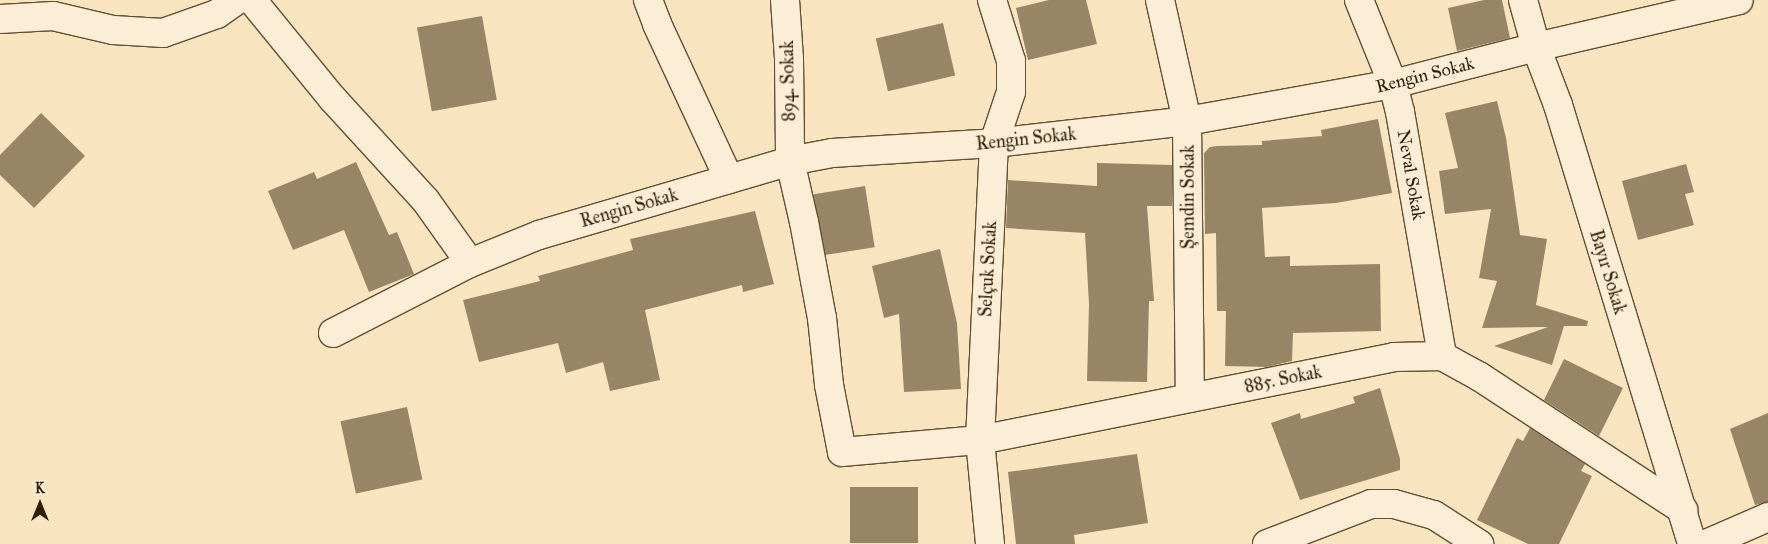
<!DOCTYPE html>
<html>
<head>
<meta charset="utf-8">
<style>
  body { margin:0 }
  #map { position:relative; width:1768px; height:544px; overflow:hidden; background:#f9e4c0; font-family:"IM FELL Great Primer",serif }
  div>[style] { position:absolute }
  .building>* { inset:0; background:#988566; transform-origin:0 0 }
  .roads { filter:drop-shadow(1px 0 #615033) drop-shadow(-1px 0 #615033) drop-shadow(0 1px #615033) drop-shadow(0 -1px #615033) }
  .minor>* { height:28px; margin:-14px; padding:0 14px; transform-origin:14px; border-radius:14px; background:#fbedd6 }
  span { translate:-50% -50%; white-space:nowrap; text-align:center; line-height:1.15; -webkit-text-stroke:4px #fbedd6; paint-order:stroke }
  .street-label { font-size:18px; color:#2e1e04 }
  .north { position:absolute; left:15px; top:479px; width:50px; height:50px; -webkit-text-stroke:4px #fbedd6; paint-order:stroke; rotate:0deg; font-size:14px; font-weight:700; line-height:20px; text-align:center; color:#2e1e04 }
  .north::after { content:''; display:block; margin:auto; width:18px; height:22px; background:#2e1e04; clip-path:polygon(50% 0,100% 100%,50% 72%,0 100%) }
</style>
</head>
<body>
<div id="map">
  <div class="building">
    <i style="clip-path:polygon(1049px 0,1086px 0,1097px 44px,1028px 60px,1016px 8px)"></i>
    <i style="clip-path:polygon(1484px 0,1502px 0,1510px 38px,1457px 51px,1448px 8px)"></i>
    <i style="left:482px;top:16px;width:85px;height:66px;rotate:80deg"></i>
    <i style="left:943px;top:23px;width:54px;height:69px;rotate:77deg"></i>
    <i style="clip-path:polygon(1497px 101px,1506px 138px,1520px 235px,1547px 239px,1536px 305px,1588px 321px,1587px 326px,1564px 326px,1552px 365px,1494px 346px,1548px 327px,1482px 328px,1497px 281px,1479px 278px,1491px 209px,1445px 214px,1439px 171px,1458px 168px,1445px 113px)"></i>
    <i style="clip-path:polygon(41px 113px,85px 156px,34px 208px,0 175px,0 155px)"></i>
    <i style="clip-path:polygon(1378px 119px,1392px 193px,1336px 203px,1262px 208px,1265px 257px,1290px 256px,1290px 266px,1380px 264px,1381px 331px,1293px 333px,1292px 361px,1267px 367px,1225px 366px,1226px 311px,1217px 311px,1216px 233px,1205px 234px,1204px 153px,1210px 147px,1217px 146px,1262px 145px,1262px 141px,1322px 136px,1321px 130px)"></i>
    <i style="clip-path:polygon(356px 162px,389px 235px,397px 232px,414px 274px,369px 292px,344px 230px,293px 250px,268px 191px,314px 172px,317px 179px)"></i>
    <i style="clip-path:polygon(1097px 163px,1172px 165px,1172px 206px,1147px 206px,1154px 301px,1149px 301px,1147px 382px,1087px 381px,1089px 304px,1085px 233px,1006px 228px,1008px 180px,1097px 186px)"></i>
    <i style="clip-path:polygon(1686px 164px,1694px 192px,1685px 194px,1694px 225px,1638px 240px,1622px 181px)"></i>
    <i style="left:865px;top:186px;width:62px;height:52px;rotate:81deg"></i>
    <i style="clip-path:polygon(755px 211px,774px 284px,743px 292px,742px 285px,645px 310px,660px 380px,610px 391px,603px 362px,566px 373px,558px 343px,479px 362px,463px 300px,540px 281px,538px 276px,633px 250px,630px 239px)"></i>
    <i style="clip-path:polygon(940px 249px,957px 323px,961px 389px,904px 392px,899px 314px,884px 318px,872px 266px)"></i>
    <i style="clip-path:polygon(1564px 359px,1623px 388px,1599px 436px,1544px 400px)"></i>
    <i style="clip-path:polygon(1380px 388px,1400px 459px,1400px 470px,1300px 500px,1271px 423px,1300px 413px,1301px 419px,1355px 403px,1353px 397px)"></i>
    <i style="left:407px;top:407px;width:74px;height:68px;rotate:78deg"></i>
    <i style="clip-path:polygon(1768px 413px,1768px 502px,1755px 505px,1730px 429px)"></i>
    <i style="clip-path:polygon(1530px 428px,1585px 464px,1581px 471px,1592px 476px,1559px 544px,1528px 544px,1477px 520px,1517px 438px,1523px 441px)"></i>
    <i style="clip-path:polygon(1137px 454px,1148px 523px,1074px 535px,1075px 544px,1016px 544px,1008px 472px)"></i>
    <i style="left:850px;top:487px;width:68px;height:56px"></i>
  </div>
  <div class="roads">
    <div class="minor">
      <i style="left:252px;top:0;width:127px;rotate:50.8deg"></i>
      <i style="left:332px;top:98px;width:139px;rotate:47.6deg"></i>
      <i style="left:426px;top:201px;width:76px;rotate:54.6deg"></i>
      <i style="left:648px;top:0;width:26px;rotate:69deg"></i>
      <i style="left:657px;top:24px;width:171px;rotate:65.1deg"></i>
      <i style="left:785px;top:0;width:58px;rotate:86.1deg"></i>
      <i style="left:789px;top:58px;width:103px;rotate:89.4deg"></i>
      <i style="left:790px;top:161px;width:63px;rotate:77.1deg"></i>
      <i style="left:804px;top:222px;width:98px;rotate:79.4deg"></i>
      <i style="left:822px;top:318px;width:67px;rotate:84deg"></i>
      <i style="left:829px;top:385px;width:68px;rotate:79deg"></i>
      <i style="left:842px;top:452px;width:139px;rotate:-5deg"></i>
      <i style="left:980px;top:440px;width:422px;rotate:-11.3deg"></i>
      <i style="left:1394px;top:357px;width:48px;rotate:-1.2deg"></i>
      <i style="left:1442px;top:356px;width:43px;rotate:28.9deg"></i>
      <i style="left:1480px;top:377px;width:243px;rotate:33.2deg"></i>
      <i style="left:1160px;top:0;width:124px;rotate:77.4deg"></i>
      <i style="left:1187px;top:121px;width:277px;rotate:89.4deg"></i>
      <i style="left:1359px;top:0;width:91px;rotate:68deg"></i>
      <i style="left:1393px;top:84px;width:29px;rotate:76deg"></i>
      <i style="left:1400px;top:112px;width:248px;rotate:80.2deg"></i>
      <i style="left:1523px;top:0;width:49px;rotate:74.5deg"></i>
      <i style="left:1536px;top:47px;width:62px;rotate:69.2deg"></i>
      <i style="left:1558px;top:105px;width:459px;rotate:73deg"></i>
      <i style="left:0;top:19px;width:53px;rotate:-3.2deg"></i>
      <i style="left:53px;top:16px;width:62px;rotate:13.1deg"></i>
      <i style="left:113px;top:30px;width:50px;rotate:3.4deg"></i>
      <i style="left:163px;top:33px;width:57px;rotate:-19.4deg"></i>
      <i style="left:217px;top:14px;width:24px;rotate:-35deg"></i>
      <i style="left:333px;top:333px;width:154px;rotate:-27.1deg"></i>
      <i style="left:470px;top:263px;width:74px;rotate:-22.1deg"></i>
      <i style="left:539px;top:235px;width:262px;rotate:-16.4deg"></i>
      <i style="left:790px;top:161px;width:43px;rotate:-10.8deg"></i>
      <i style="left:832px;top:153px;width:162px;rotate:-3.5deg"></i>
      <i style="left:994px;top:143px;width:194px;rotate:-6.5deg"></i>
      <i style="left:1187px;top:121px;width:209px;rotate:-10.2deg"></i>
      <i style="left:1393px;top:84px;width:148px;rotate:-14.5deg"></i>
      <i style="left:1536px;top:47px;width:208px;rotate:-13deg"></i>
      <i style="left:990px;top:544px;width:104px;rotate:-95.5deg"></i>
      <i style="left:980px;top:440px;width:297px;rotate:-87.3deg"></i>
      <i style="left:994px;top:143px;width:54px;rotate:-71.6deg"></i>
      <i style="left:1011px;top:92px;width:31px;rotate:-90deg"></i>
      <i style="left:1011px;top:61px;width:64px;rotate:-107.3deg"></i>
      <i style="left:1267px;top:544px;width:111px;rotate:-21deg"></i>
      <i style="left:1371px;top:504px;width:23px"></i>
      <i style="left:1394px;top:504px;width:41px;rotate:15.4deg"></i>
      <i style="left:1434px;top:515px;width:54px;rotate:32.8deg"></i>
      <i style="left:1706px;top:544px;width:68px;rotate:-23.5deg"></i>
    </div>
  </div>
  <div class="street-label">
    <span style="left:1425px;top:75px;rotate:-14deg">Rengin Sokak</span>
    <span style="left:788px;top:81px;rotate:-91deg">894. Sokak</span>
    <span style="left:1026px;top:139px;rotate:-6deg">Rengin Sokak</span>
    <span style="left:1411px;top:175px;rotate:80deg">Neval Sokak</span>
    <span style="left:1188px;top:197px;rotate:-90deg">Şemdin Sokak</span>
    <span style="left:629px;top:208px;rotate:-16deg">Rengin Sokak</span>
    <span style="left:988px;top:269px;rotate:-87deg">Selçuk Sokak</span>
    <span style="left:1608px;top:272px;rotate:73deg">Bayır Sokak</span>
    <span style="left:1283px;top:379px;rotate:-11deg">885. Sokak</span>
  </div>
  <div class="north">K</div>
</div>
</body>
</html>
